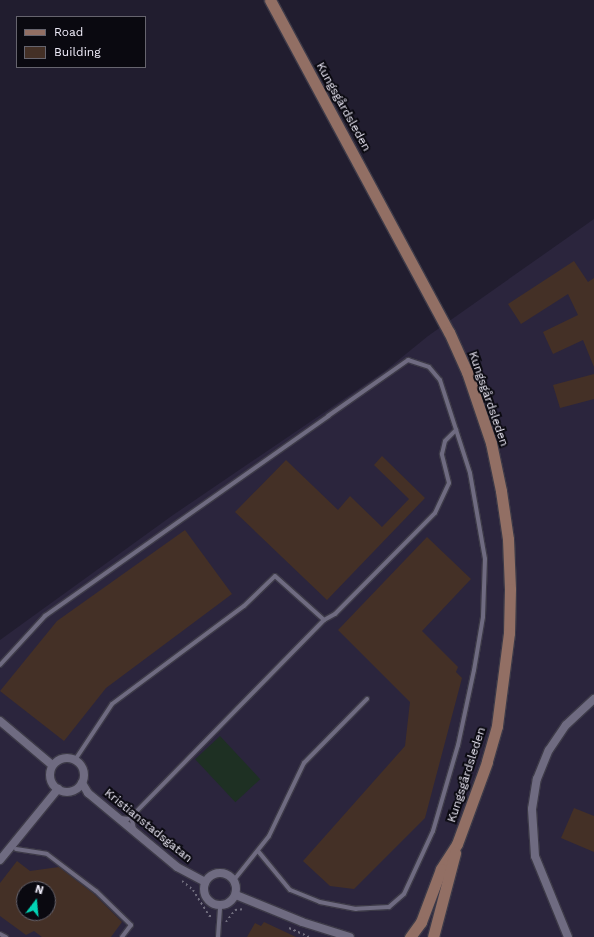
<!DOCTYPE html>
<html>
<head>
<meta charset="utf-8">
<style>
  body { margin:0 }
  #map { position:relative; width:594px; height:937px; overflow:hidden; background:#211d2f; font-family:"Work Sans",sans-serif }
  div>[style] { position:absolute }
  .built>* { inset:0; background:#2b253d }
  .green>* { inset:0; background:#1e3023; transform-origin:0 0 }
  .building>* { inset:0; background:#443026 }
  .path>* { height:2px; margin-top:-1px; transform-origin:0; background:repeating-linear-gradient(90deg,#716e7e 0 2px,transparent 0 5px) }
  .roads { filter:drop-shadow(1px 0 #3d3a48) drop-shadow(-1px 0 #3d3a48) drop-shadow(0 1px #3d3a48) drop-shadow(0 -1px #3d3a48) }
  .service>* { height:4px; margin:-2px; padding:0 2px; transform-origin:2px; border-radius:2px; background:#6f6b81 }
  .minor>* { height:8px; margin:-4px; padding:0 4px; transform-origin:4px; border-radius:4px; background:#6f6b81 }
  .minor>.ring { margin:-4px; padding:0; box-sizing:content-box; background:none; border:8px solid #6f6b81; border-radius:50% }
  .secondary>* { height:11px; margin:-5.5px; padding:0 5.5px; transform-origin:5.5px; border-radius:5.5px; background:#926f64 }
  span { translate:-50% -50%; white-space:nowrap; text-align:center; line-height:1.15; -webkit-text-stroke:4px #0a0910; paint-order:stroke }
  .street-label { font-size:12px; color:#f0edfa }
  .legend { position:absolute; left:16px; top:16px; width:130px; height:52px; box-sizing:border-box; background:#0a0910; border:1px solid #66646e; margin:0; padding:5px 7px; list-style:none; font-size:12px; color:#f0edfa }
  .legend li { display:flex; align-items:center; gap:8px; height:20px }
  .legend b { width:20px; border:1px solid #66646e }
  .north { position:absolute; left:16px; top:881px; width:40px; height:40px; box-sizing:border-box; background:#0a0910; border:1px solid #66646e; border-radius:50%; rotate:16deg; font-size:11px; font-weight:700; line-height:16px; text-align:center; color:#f0edfa }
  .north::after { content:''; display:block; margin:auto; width:14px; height:18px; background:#02d5b6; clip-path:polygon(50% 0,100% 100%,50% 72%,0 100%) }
</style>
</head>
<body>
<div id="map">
  <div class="built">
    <i style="clip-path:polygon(evenodd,594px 219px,594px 937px,0 937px,0 640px,173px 515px,385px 371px,428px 336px,594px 219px,24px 889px,48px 889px,48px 913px,24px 913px,24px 889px)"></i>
  </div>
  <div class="green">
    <i style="left:220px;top:736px;width:59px;height:34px;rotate:47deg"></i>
  </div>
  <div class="building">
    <i style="clip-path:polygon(574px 261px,588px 282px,594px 278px,594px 367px,583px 340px,553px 354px,543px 332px,578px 315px,568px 294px,521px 324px,508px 304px)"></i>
    <i style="clip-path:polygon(594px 374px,594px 399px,560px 408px,553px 385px)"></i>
    <i style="clip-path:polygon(382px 456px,425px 498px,327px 600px,235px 512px,286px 460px,338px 510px,350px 496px,382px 527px,409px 499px,374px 465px)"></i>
    <i style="clip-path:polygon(185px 530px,232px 594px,106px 688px,64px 741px,0 691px,57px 621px)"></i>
    <i style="clip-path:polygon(427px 537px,471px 579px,422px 631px,458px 667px,456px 672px,462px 678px,425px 818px,354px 889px,330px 886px,303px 861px,405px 746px,410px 702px,338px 630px)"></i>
    <i style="clip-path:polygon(574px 808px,594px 816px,594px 852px,561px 838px)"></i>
    <i style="clip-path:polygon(evenodd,17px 861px,30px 871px,59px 867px,94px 894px,122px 922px,111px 937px,42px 937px,34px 931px,26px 935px,0 916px,0 883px,17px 861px,24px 889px,48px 889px,48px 913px,24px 913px,24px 889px)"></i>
    <i style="clip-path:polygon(264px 922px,296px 937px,247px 937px,255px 923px,261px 926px)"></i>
  </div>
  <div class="path">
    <i style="left:64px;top:795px;width:15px;rotate:-4deg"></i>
    <i style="left:182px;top:881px;width:14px;rotate:39deg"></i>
    <i style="left:193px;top:890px;width:31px;rotate:58deg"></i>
    <i style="left:209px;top:916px;width:4px"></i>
    <i style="left:226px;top:922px;width:15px;rotate:-53deg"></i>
    <i style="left:235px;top:910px;width:10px;rotate:-6deg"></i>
    <i style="left:289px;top:928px;width:22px;rotate:24deg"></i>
  </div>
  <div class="roads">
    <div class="service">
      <i style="left:324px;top:620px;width:13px;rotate:-29deg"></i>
      <i style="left:335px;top:614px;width:142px;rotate:-45.3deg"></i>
      <i style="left:435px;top:513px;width:33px;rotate:-65deg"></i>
      <i style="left:449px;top:483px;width:30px;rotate:-104deg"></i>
      <i style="left:442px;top:454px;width:13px;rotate:-77deg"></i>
      <i style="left:445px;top:441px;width:16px;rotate:-45deg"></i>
      <i style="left:0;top:665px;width:67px;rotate:-47.4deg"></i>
      <i style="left:45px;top:616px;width:347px;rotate:-35.2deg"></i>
      <i style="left:328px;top:416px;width:98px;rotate:-35deg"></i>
      <i style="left:408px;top:360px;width:22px;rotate:18deg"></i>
      <i style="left:429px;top:367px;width:17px;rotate:50deg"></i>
      <i style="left:440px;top:380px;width:98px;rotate:72.1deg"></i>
      <i style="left:470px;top:473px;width:87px;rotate:80.1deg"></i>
      <i style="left:485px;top:559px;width:58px;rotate:92deg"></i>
      <i style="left:483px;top:617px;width:54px;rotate:99.6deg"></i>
      <i style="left:474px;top:670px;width:77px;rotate:102deg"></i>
      <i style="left:458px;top:745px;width:90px;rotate:106.2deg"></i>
      <i style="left:433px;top:831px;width:69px;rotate:114.7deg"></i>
      <i style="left:404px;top:894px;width:20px;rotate:139deg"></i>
      <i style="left:389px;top:907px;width:33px;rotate:177deg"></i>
      <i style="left:356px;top:909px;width:37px;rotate:-169deg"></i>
      <i style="left:320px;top:902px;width:32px;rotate:-158deg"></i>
      <i style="left:290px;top:890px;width:50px;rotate:-129.4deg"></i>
      <i style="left:75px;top:760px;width:67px;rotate:-56.5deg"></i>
      <i style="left:112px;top:704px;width:164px;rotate:-36.6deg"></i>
      <i style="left:244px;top:606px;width:43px;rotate:-44.1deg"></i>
      <i style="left:275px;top:576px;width:66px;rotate:41.9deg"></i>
      <i style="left:324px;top:620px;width:269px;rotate:134.4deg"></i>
      <i style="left:136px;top:812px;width:11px;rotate:139deg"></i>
      <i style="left:128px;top:819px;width:7px;rotate:-172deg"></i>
      <i style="left:134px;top:829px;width:9px;rotate:-103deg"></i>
      <i style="left:132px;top:820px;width:6px;rotate:-59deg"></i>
      <i style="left:16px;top:849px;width:31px;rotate:9deg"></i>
      <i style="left:47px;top:854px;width:61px;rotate:37.1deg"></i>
      <i style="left:96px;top:891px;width:49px;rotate:44.2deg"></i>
      <i style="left:131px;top:925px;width:15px;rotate:127deg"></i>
      <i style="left:234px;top:880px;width:56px;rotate:-51.5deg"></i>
      <i style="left:269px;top:836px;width:81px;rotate:-64.4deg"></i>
      <i style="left:304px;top:763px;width:90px;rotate:-45.5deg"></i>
      <i style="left:0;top:934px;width:7px;rotate:27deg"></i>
      <i style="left:218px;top:937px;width:32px;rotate:-86deg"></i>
    </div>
    <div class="minor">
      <i style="left:0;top:721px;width:68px;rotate:40.2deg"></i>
      <i class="ring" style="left:50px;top:758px;width:26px;height:26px"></i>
      <i style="left:82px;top:783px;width:12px;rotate:59deg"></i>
      <i style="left:88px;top:793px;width:116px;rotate:39.7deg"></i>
      <i style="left:177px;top:867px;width:32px;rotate:28deg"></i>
      <i style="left:0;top:860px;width:92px;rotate:-50.8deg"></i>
      <i class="ring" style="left:204px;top:873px;width:24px;height:24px"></i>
      <i style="left:236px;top:895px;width:71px;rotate:22.2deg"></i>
      <i style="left:302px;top:922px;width:50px;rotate:17.4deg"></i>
      <i style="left:568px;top:937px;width:87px;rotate:-112.2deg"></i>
      <i style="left:535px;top:856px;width:47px;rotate:-93.7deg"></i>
      <i style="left:532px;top:809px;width:30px;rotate:-81deg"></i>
      <i style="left:537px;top:779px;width:31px;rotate:-68deg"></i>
      <i style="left:549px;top:750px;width:30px;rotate:-56deg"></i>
      <i style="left:566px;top:725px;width:38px;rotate:-43deg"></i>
    </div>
    <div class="secondary">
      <i style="left:270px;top:0;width:377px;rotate:61.7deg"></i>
      <i style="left:449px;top:332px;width:44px;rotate:65.8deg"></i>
      <i style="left:467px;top:372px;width:75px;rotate:71.3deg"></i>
      <i style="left:491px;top:443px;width:49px;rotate:78.2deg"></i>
      <i style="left:501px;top:491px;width:49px;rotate:81.7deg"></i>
      <i style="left:508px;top:539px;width:50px;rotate:87.7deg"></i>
      <i style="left:510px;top:589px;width:44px;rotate:91.3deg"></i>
      <i style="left:509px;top:633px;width:94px;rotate:97.4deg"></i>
      <i style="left:497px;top:726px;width:37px;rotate:106deg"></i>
      <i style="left:487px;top:762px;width:87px;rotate:110.1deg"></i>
      <i style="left:457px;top:844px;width:30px;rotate:123deg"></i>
      <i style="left:441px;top:869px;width:57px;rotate:110.7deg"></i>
      <i style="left:421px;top:922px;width:19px;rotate:126deg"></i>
      <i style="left:433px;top:937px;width:87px;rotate:-75.3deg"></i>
    </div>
  </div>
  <div class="street-label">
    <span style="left:343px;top:107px;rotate:61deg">Kungsgårdsleden</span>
    <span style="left:488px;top:399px;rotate:71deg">Kungsgårdsleden</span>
    <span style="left:467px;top:775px;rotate:-72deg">Kungsgårdsleden</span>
    <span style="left:148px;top:826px;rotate:39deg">Kristianstadsgatan</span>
  </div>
  <ul class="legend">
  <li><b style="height:5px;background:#926f64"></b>Road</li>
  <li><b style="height:11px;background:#443026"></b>Building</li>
  </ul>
  <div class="north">N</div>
</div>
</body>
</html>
